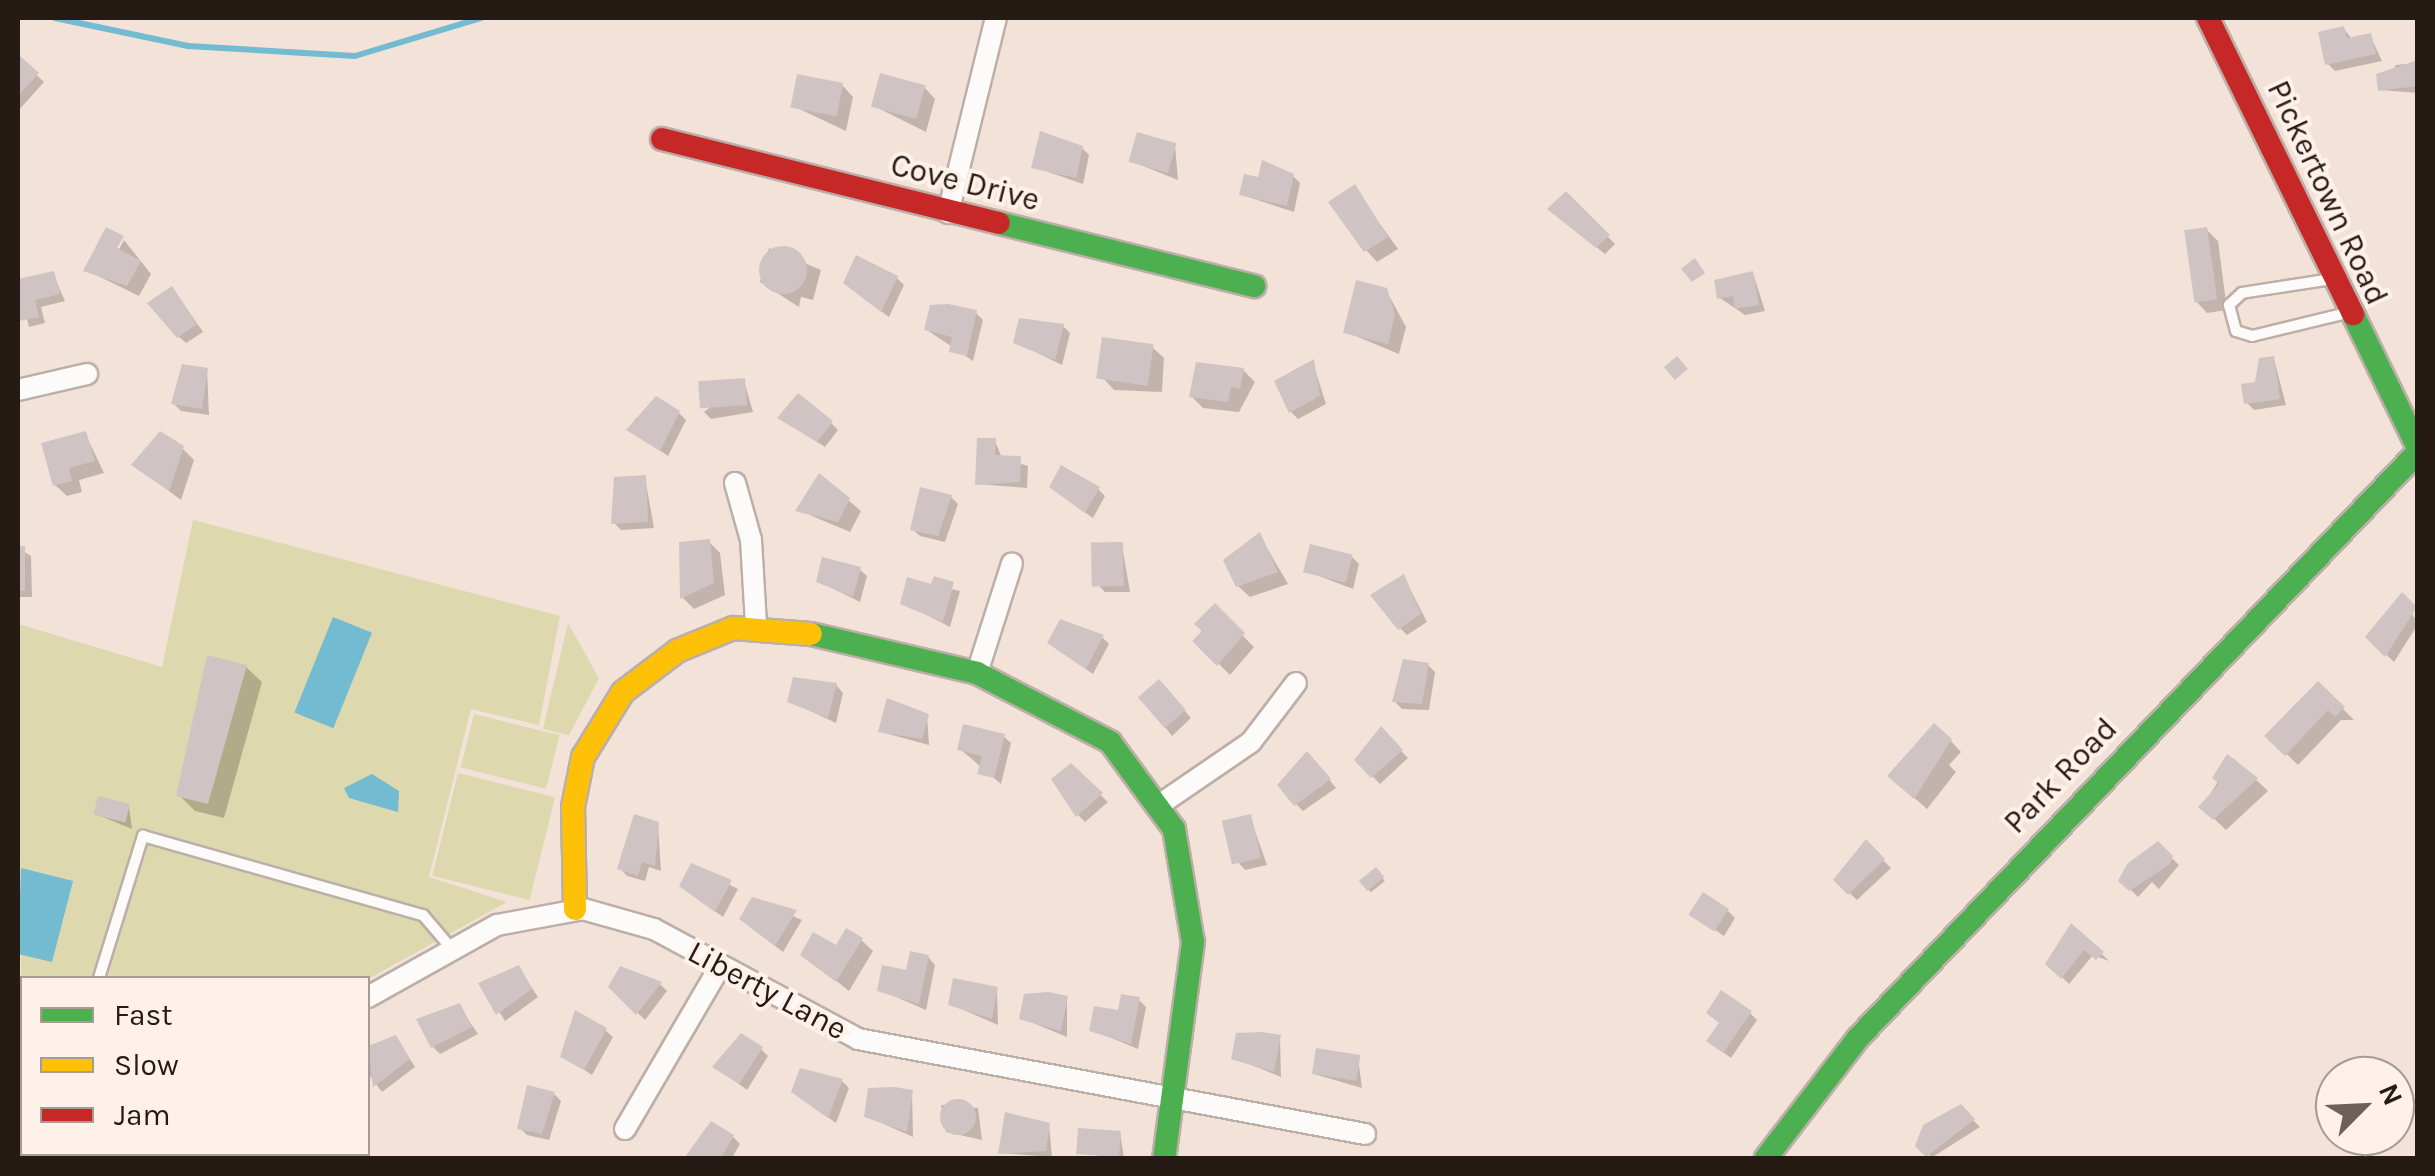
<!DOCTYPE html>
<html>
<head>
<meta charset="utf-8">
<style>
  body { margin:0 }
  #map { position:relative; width:2435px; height:1176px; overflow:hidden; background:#f3e2d8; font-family:Karla,sans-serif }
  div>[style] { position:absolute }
  .green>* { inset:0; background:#ddd8ad; transform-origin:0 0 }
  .water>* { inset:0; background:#72bbd0; transform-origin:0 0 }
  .shadow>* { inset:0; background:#0003; transform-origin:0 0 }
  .stream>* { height:6px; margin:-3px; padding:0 3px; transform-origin:3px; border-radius:3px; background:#72bbd0 }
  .building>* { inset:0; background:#d0c3c3; transform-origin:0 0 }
  .round { border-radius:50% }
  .roads { filter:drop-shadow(2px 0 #bcafa7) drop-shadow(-2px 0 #bcafa7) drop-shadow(0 2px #bcafa7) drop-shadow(0 -2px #bcafa7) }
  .lane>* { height:10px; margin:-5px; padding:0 5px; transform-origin:5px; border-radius:5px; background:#fdfbf9 }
  .street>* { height:20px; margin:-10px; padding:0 10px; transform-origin:10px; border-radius:10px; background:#fdfbf9 }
  .fast>* { height:22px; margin:-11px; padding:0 11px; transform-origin:11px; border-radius:11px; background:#4caf50 }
  .slow>* { height:22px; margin:-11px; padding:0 11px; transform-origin:11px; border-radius:11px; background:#ffc107 }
  .jam>* { height:22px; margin:-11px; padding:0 11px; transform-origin:11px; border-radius:11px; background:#c62828 }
  span { translate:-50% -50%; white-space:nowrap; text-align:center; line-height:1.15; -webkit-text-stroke:8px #fef1e9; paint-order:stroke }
  .street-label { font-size:32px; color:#261b14 }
  .frame { position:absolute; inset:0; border:20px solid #261b14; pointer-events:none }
  .legend { position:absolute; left:20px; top:976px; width:350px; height:180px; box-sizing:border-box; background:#fef1e9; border:2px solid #a89b94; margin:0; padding:12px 18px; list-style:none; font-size:30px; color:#261b14 }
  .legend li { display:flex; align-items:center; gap:20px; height:50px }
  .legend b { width:50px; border:2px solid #a89b94 }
  .north { position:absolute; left:2315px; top:1056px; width:100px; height:100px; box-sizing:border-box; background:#fef1e9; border:2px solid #a89b94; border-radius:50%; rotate:66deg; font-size:28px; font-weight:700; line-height:40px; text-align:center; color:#261b14 }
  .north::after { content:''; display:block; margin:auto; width:35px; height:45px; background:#6e6159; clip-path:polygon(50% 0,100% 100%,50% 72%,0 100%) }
</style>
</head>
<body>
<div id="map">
  <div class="green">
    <i style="clip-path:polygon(193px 520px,560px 616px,539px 725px,471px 709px,429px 877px,507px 902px,368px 979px,22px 978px,22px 1047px,18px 624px,162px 667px)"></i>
    <i style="clip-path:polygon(568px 623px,599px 678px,569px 735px,543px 729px)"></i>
    <i style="left:474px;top:714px;width:88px;height:55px;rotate:14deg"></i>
    <i style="left:458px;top:773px;width:100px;height:106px;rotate:14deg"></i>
  </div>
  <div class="water">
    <i style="left:333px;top:617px;width:42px;height:103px;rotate:22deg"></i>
    <i style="clip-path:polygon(372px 774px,399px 791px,398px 812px,349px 798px,344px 788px)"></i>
    <i style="clip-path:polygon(21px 868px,73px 881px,52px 962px,18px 954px)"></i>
  </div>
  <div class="shadow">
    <i style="clip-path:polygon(2344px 29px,2352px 39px,2370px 35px,2382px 61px,2335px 71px,2328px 64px)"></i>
    <i style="clip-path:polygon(18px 57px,44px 82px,18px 111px)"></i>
    <i style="clip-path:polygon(2417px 63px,2418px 93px,2380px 90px,2396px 65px)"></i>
    <i style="clip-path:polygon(842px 85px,853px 97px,846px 131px,793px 106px)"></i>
    <i style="clip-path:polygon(924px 87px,935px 99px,926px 132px,874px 106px)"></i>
    <i style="clip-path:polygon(1175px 145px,1178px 180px,1131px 161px)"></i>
    <i style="clip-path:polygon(1082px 148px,1089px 155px,1083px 184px,1034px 167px)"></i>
    <i style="clip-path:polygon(1293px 176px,1300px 183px,1294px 212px,1242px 195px,1260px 180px)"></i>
    <i style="clip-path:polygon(1354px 188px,1398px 249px,1377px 262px,1366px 250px)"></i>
    <i style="clip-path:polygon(1566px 194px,1615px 244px,1605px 254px,1558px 216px)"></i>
    <i style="clip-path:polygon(2206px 229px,2218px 241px,2227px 310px,2207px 313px,2196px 301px)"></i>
    <i style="clip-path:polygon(119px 238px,113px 260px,124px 240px,151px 274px,139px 296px,86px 270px)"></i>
    <i style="clip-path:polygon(769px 248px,821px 270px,813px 300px,801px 297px,799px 307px,760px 282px)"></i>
    <i style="clip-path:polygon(1753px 273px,1765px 311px,1745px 315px,1720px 298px)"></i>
    <i style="clip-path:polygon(53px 274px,65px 301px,41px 307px,45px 323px,29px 327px,18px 282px)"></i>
    <i style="clip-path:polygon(897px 278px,904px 285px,889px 317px,853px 290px)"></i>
    <i style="clip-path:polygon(1386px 290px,1406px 327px,1399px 354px,1346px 332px)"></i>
    <i style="clip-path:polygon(178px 296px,203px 332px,186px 343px,178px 336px)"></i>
    <i style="clip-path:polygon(976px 313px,983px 320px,973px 361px,927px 330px)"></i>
    <i style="clip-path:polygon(1063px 326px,1070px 333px,1062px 365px,1015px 342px)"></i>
    <i style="clip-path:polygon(1152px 347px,1164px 358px,1162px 392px,1114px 390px,1103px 378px)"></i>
    <i style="clip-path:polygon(2274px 359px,2286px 405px,2254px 410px,2247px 403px)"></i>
    <i style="clip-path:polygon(1313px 363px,1326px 404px,1298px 419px,1291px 412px)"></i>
    <i style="clip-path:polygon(207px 370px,209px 415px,181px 411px,174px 404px)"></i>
    <i style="clip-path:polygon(1243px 370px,1255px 382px,1239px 412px,1203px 408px,1191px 396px)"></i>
    <i style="clip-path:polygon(744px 381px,753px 412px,711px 419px,704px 412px)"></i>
    <i style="clip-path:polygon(679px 413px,686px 420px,668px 456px,629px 429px,636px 418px)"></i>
    <i style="clip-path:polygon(780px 418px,831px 423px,838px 430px,825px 447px)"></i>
    <i style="clip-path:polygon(85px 433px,104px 473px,79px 480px,82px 492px,67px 496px,55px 485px)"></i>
    <i style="clip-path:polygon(995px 441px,1002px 458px,1028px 466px,1027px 488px,978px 484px)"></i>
    <i style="clip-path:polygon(182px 448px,194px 460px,181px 500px,134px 465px)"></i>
    <i style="clip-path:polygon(820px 476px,861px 511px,850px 532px,798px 510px)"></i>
    <i style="clip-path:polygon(645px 478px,654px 528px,621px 530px,614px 523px)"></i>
    <i style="clip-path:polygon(1098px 489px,1105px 496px,1093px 518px,1059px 494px)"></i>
    <i style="clip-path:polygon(951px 497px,958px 504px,945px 542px,920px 536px,912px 529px)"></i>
    <i style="clip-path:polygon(1260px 536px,1288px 584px,1250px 597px,1238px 586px)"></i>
    <i style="clip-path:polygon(709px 542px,720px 553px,725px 595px,694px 609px,683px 598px,681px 545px)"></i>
    <i style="clip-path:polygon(1122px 545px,1130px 592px,1105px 592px,1098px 585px)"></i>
    <i style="clip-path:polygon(18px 548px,31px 556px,32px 597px,18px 597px)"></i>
    <i style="clip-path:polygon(1352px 557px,1359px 564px,1353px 589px,1306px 571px)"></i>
    <i style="clip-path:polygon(859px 569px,867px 576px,860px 602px,818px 581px)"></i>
    <i style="clip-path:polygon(1404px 577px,1427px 622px,1407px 635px,1400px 628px)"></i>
    <i style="clip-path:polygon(909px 579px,960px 591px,950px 627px,903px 603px)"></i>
    <i style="clip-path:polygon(2402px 596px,2418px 624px,2394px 662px,2368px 637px)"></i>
    <i style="clip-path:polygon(1214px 607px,1254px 647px,1230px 675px,1196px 641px)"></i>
    <i style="clip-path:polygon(1102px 637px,1109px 644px,1093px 674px,1058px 650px)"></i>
    <i style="clip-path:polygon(1428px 665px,1435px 672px,1429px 710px,1402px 709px,1395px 702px)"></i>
    <i style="clip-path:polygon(246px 667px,262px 682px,224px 818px,195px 811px,179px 795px)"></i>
    <i style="clip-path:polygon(1159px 682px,1191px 718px,1172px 736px,1142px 697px)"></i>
    <i style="clip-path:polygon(2318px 684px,2354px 720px,2341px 720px,2298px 765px,2268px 736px)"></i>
    <i style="clip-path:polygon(836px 685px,843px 693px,836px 723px,789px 701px)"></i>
    <i style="clip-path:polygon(927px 716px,929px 745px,881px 732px)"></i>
    <i style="clip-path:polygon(1381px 730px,1408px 758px,1380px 784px,1357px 760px)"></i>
    <i style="clip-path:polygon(1003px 736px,1011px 743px,1001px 784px,960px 749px)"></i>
    <i style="clip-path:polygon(1950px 740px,1961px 752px,1949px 765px,1956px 772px,1927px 809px,1902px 787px)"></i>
    <i style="clip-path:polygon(2233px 758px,2268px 791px,2226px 830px,2202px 807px)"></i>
    <i style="clip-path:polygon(1314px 761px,1336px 788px,1303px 811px,1296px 804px)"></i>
    <i style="clip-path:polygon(1070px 766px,1108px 802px,1085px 822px,1078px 815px)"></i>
    <i style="clip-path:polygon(129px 807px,132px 829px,96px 814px)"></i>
    <i style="clip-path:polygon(1250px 817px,1267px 865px,1245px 870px,1238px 862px)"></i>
    <i style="clip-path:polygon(658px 824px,661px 871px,649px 867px,645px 881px,627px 876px,620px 868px)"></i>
    <i style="clip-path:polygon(1866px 843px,1891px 868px,1857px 900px,1836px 880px)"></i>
    <i style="clip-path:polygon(2157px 844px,2179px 865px,2159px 889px,2152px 882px,2138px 897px,2122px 881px)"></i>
    <i style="clip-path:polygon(692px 866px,738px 889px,723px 917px,689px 893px)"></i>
    <i style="left:1376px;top:870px;width:14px;height:18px;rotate:51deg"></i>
    <i style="clip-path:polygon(754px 900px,802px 920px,783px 952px,749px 926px)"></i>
    <i style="clip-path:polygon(1728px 911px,1735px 918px,1724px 936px,1692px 914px)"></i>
    <i style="clip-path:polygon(2074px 927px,2109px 961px,2093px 955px,2069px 984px,2048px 964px)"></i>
    <i style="clip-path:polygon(861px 940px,873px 951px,849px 991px,803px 954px)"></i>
    <i style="clip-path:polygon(928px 957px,935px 965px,926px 1010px,880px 990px)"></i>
    <i style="clip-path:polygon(519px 968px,538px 997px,505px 1021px,482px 984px)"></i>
    <i style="clip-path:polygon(660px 984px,667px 991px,645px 1020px,611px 987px)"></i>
    <i style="clip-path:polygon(997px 989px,998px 1025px,950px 1004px)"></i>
    <i style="clip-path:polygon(1067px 999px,1067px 1037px,1021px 1018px)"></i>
    <i style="clip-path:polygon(1139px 1000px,1146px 1007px,1138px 1049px,1092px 1030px)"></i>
    <i style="clip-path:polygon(459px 1006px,478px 1034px,440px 1054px,433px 1047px)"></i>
    <i style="clip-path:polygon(1750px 1013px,1757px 1020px,1731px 1058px,1717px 1048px)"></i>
    <i style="clip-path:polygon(605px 1030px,613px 1037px,592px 1075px,563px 1056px)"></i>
    <i style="clip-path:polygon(396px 1038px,415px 1067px,382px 1092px,368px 1073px,368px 1051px)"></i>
    <i style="clip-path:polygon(1280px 1038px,1281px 1077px,1234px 1058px)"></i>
    <i style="clip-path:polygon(761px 1049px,768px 1056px,747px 1090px,716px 1067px)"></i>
    <i style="clip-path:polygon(1358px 1058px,1362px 1088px,1314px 1074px)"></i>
    <i style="clip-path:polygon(842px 1081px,849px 1088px,836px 1123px,802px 1099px)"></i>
    <i style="clip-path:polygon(912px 1092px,913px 1137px,866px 1116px)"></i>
    <i style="clip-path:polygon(554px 1094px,561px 1101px,549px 1140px,527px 1135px,520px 1128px)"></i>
    <i style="left:18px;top:1104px;width:5px;height:38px;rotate:37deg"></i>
    <i style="clip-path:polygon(941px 1105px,978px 1108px,982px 1140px,946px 1132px)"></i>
    <i style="clip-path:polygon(1961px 1108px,1980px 1127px,1931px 1158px,1918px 1137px)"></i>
    <i style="clip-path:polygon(1049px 1125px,1052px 1157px,1001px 1153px)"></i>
    <i style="clip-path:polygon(1120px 1133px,1124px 1158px,1076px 1153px)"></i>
    <i style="clip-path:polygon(733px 1137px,740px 1144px,732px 1158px,688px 1156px)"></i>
    <i style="clip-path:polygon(76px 1154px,127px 1154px,75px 1158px)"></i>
    <i style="left:157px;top:1154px;width:49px;height:4px"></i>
  </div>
  <div class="stream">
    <i style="left:55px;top:18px;width:136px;rotate:11.9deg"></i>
    <i style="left:188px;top:46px;width:167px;rotate:3.4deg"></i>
    <i style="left:355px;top:56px;width:132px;rotate:-16.8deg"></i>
  </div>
  <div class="building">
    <i style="clip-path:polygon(2344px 26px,2347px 38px,2371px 33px,2376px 54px,2325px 65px,2318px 32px)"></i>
    <i style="clip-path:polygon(18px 54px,39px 73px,18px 96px)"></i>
    <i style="clip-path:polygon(2418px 60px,2418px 86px,2378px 91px,2376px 74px)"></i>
    <i style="left:880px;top:73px;width:47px;height:35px;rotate:15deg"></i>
    <i style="left:797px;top:74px;width:47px;height:34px;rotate:11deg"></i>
    <i style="clip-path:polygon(1040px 131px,1083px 146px,1076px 178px,1031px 168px)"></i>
    <i style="left:1137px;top:132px;width:41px;height:31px;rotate:16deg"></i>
    <i style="clip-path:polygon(1262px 160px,1294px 174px,1287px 206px,1239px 195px,1244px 174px,1258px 177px)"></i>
    <i style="clip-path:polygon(1355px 184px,1388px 237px,1364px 252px,1328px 202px)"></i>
    <i style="clip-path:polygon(1566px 191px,1610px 235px,1596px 248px,1547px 209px)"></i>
    <i style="clip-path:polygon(106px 227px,124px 236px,117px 248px,141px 261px,127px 286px,83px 271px)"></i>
    <i style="left:2207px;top:227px;width:73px;height:23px;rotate:82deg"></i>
    <i class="round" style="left:759px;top:246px;width:48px;height:48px"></i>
    <i style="clip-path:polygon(856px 255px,898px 276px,881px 312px,843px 283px)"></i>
    <i style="clip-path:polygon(1695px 258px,1705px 273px,1692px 282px,1681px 269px)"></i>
    <i style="clip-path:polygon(54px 271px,60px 294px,35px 300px,39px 317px,19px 321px,18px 279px)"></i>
    <i style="clip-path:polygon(1753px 271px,1759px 305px,1735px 309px,1733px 296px,1717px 299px,1714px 280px)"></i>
    <i style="clip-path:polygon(1356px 280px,1387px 288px,1395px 314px,1388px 344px,1343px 333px)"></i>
    <i style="clip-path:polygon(172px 286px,197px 324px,177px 338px,147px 303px)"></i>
    <i style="clip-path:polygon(948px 304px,977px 310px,967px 356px,949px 352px,952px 337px,924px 330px,930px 305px)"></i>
    <i style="clip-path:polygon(1019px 318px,1064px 324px,1055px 360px,1013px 343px)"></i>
    <i style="left:1102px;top:337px;width:52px;height:42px;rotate:8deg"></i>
    <i style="left:1677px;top:356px;width:17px;height:17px;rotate:50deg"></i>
    <i style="clip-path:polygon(2274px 356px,2280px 399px,2244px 404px,2241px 384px,2255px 382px,2259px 358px)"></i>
    <i style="clip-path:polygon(1314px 359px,1320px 396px,1289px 413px,1274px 381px)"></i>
    <i style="clip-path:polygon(1196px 362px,1244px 368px,1240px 389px,1231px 387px,1228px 402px,1189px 397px)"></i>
    <i style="clip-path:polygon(182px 364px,208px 368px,202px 409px,171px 404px)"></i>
    <i style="left:745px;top:378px;width:27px;height:47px;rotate:86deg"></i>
    <i style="clip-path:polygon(798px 393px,833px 421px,817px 442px,777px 418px)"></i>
    <i style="clip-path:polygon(656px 396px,680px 411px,660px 451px,626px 430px)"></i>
    <i style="clip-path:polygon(86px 431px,95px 461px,69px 468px,72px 481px,53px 486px,41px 443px)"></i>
    <i style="clip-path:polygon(160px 431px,184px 446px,169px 491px,131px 465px)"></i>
    <i style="clip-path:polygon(977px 438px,996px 438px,995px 455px,1021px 456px,1020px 482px,975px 485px)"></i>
    <i style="clip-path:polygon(1061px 465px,1100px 487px,1085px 513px,1049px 487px)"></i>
    <i style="clip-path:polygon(819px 473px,850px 498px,838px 522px,795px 511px)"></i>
    <i style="clip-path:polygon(646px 475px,648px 522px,611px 524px,614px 477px)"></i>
    <i style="clip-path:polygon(920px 487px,952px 495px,938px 536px,910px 530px)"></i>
    <i style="clip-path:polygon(1260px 532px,1278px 572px,1236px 587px,1223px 560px)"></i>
    <i style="clip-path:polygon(710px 539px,714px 583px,680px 599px,679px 542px)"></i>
    <i style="left:1123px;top:542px;width:44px;height:32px;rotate:89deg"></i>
    <i style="left:1310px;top:544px;width:44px;height:29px;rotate:14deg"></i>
    <i style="left:18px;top:546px;width:7px;height:45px"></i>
    <i style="clip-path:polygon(822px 557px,861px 567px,853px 597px,816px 582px)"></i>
    <i style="clip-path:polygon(1404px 574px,1421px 614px,1398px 630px,1370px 595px)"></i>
    <i style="clip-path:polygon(934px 576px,954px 582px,943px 622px,900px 604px,907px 577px,931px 584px)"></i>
    <i style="clip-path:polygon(2402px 592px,2417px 607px,2385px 657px,2365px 637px)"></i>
    <i style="clip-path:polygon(1215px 603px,1245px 633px,1217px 666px,1192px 641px,1202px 631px,1194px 624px)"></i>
    <i style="clip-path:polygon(1060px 619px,1104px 635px,1086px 669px,1047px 643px)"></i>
    <i style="clip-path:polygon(207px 655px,247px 665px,208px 804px,176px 796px)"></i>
    <i style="clip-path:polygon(1403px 659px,1429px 663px,1422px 704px,1392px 702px)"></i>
    <i style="clip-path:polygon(793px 677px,837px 683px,828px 718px,787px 702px)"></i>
    <i style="left:1159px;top:679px;width:41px;height:28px;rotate:49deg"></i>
    <i style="clip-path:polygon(2318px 681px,2345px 707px,2335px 717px,2328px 710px,2285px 756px,2264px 736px)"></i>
    <i style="clip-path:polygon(887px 698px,929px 714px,922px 739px,878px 732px)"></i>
    <i style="clip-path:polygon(1934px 723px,1952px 739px,1914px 799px,1887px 776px)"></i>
    <i style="clip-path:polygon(963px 724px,1005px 734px,994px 778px,977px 774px,982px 756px,957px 750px)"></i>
    <i style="clip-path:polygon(1381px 726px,1403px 750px,1371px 778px,1354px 760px)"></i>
    <i style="clip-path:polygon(1307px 751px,1331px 779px,1294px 806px,1277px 785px)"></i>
    <i style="clip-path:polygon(2227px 754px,2258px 778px,2213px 820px,2198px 807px,2219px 784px,2212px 778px)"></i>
    <i style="clip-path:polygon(1071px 763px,1103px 793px,1076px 817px,1051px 779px)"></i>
    <i style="left:98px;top:796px;width:33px;height:19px;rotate:14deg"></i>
    <i style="clip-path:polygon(634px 814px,659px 822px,655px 866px,642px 862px,638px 876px,617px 869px)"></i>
    <i style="left:1251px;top:814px;width:45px;height:30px;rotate:77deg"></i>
    <i style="clip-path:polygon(1866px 839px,1885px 859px,1848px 895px,1833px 880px)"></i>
    <i style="clip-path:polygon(2158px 841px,2173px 856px,2169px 865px,2129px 891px,2118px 881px,2127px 864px)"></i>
    <i style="clip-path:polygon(691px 863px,732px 880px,715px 912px,679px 886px)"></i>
    <i style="left:1376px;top:867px;width:13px;height:22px;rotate:51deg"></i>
    <i style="left:1703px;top:892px;width:31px;height:27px;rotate:33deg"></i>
    <i style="clip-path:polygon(752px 897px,797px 910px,775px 946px,739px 919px)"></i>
    <i style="clip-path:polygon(2071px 923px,2104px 952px,2096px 960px,2084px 950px,2061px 979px,2045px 964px)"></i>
    <i style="clip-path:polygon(846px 928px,863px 938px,836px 982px,800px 955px,813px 932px,836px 945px)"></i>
    <i style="clip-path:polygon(910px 951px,929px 955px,919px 1004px,877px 991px,882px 965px,906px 970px)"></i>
    <i style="clip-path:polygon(519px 965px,532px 989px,496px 1015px,478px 983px)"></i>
    <i style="clip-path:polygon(620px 966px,662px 982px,636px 1015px,608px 987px)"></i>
    <i style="clip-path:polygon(953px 978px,998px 987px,992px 1019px,948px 1005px)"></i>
    <i style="clip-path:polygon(1721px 990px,1752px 1011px,1723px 1053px,1706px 1041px,1719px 1023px,1706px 1013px)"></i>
    <i style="clip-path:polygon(1048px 992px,1068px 996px,1061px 1031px,1019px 1019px,1024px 994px)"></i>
    <i style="clip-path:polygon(1121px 994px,1140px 997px,1131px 1044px,1089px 1031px,1094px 1006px,1118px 1010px)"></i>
    <i style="clip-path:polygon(460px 1003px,472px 1027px,431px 1048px,416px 1019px)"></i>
    <i style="clip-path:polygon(575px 1010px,607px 1028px,584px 1070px,560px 1057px)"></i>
    <i style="clip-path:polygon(1262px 1032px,1281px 1035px,1274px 1072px,1231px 1059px,1236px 1033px)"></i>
    <i style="clip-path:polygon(741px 1033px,763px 1047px,739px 1084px,712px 1067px)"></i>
    <i style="clip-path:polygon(396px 1035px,410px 1059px,373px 1087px,368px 1046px)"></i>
    <i style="left:1316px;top:1048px;width:45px;height:26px;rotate:9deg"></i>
    <i style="clip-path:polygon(800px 1068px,843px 1079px,828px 1118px,791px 1092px)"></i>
    <i style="clip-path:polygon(527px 1085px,555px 1092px,542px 1134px,517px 1129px)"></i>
    <i style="clip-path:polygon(894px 1087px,913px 1090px,907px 1132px,864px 1117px,868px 1088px)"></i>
    <i class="round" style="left:940px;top:1099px;width:36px;height:36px"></i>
    <i style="clip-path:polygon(1961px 1104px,1975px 1119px,1926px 1157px,1915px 1146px,1923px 1125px)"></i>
    <i style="clip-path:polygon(1005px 1112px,1050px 1123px,1046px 1151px,998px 1154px)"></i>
    <i style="clip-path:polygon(711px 1121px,734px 1135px,721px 1158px,685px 1157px)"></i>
    <i style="left:1078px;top:1128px;width:43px;height:26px;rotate:4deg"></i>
  </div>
  <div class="roads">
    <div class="lane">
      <i style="left:2332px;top:279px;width:91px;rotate:171.2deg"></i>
      <i style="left:2242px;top:293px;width:18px;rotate:137deg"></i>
      <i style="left:2229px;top:305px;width:27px;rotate:75deg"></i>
      <i style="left:2236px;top:331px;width:17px;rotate:17deg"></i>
      <i style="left:2252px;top:336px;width:98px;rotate:-13.6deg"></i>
      <i style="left:99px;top:978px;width:149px;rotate:-72.8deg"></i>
      <i style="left:143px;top:836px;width:291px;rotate:15.8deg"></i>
      <i style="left:423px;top:915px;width:43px;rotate:49.7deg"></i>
    </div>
    <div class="street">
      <i style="left:948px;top:213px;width:201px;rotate:-76.2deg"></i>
      <i style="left:18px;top:390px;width:71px;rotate:-13.1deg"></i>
      <i style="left:735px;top:483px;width:59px;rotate:74.3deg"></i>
      <i style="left:751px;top:540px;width:85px;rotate:86.6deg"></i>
      <i style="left:977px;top:673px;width:115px;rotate:-72.3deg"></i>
      <i style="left:1162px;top:803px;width:108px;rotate:-34.4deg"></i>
      <i style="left:1251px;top:742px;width:74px;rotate:-52.7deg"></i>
      <i style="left:368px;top:997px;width:148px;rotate:-29.2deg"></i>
      <i style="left:497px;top:925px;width:87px;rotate:-10.5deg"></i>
      <i style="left:583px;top:909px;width:74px;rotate:15.7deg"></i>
      <i style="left:654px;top:929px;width:232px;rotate:28.3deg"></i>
      <i style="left:858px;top:1039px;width:516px;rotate:10.61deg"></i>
      <i style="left:18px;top:1057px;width:4px;rotate:27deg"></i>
      <i style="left:625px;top:1129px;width:186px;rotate:-59.7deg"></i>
    </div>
    <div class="fast">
      <i style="left:999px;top:223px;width:263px;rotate:13.9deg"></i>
      <i style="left:2353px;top:314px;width:149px;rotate:64.1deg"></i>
      <i style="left:811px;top:634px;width:171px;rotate:13.2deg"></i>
      <i style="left:977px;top:673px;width:150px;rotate:27.4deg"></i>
      <i style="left:1110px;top:742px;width:108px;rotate:53.7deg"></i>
      <i style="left:1174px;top:829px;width:115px;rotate:80.5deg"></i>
      <i style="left:1193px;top:942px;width:218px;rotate:97.6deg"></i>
      <i style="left:1766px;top:1158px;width:151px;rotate:-52.5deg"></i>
      <i style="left:1858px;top:1038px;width:811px;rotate:-46.3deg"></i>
    </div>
    <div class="slow">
      <i style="left:575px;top:909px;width:102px;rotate:-91.1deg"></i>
      <i style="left:573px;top:807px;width:51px;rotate:-78.7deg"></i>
      <i style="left:583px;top:757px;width:76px;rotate:-58.4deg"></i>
      <i style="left:623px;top:692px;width:68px;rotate:-37.2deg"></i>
      <i style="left:677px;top:651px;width:61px;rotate:-22.3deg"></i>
      <i style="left:733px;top:628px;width:78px;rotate:4.4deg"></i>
    </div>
    <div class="jam">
      <i style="left:2208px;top:18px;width:330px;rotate:63.9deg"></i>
      <i style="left:662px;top:139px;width:347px;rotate:14deg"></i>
    </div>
  </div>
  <div class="street-label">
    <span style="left:965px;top:183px;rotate:14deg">Cove Drive</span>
    <span style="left:2327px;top:193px;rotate:65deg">Pickertown Road</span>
    <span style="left:2061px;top:776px;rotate:-46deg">Park Road</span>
    <span style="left:767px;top:991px;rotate:28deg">Liberty Lane</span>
  </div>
  <div class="frame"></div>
  <ul class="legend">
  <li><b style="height:12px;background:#4caf50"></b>Fast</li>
  <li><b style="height:12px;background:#ffc107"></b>Slow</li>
  <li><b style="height:12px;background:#c62828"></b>Jam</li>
  </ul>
  <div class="north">N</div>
</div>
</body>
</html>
